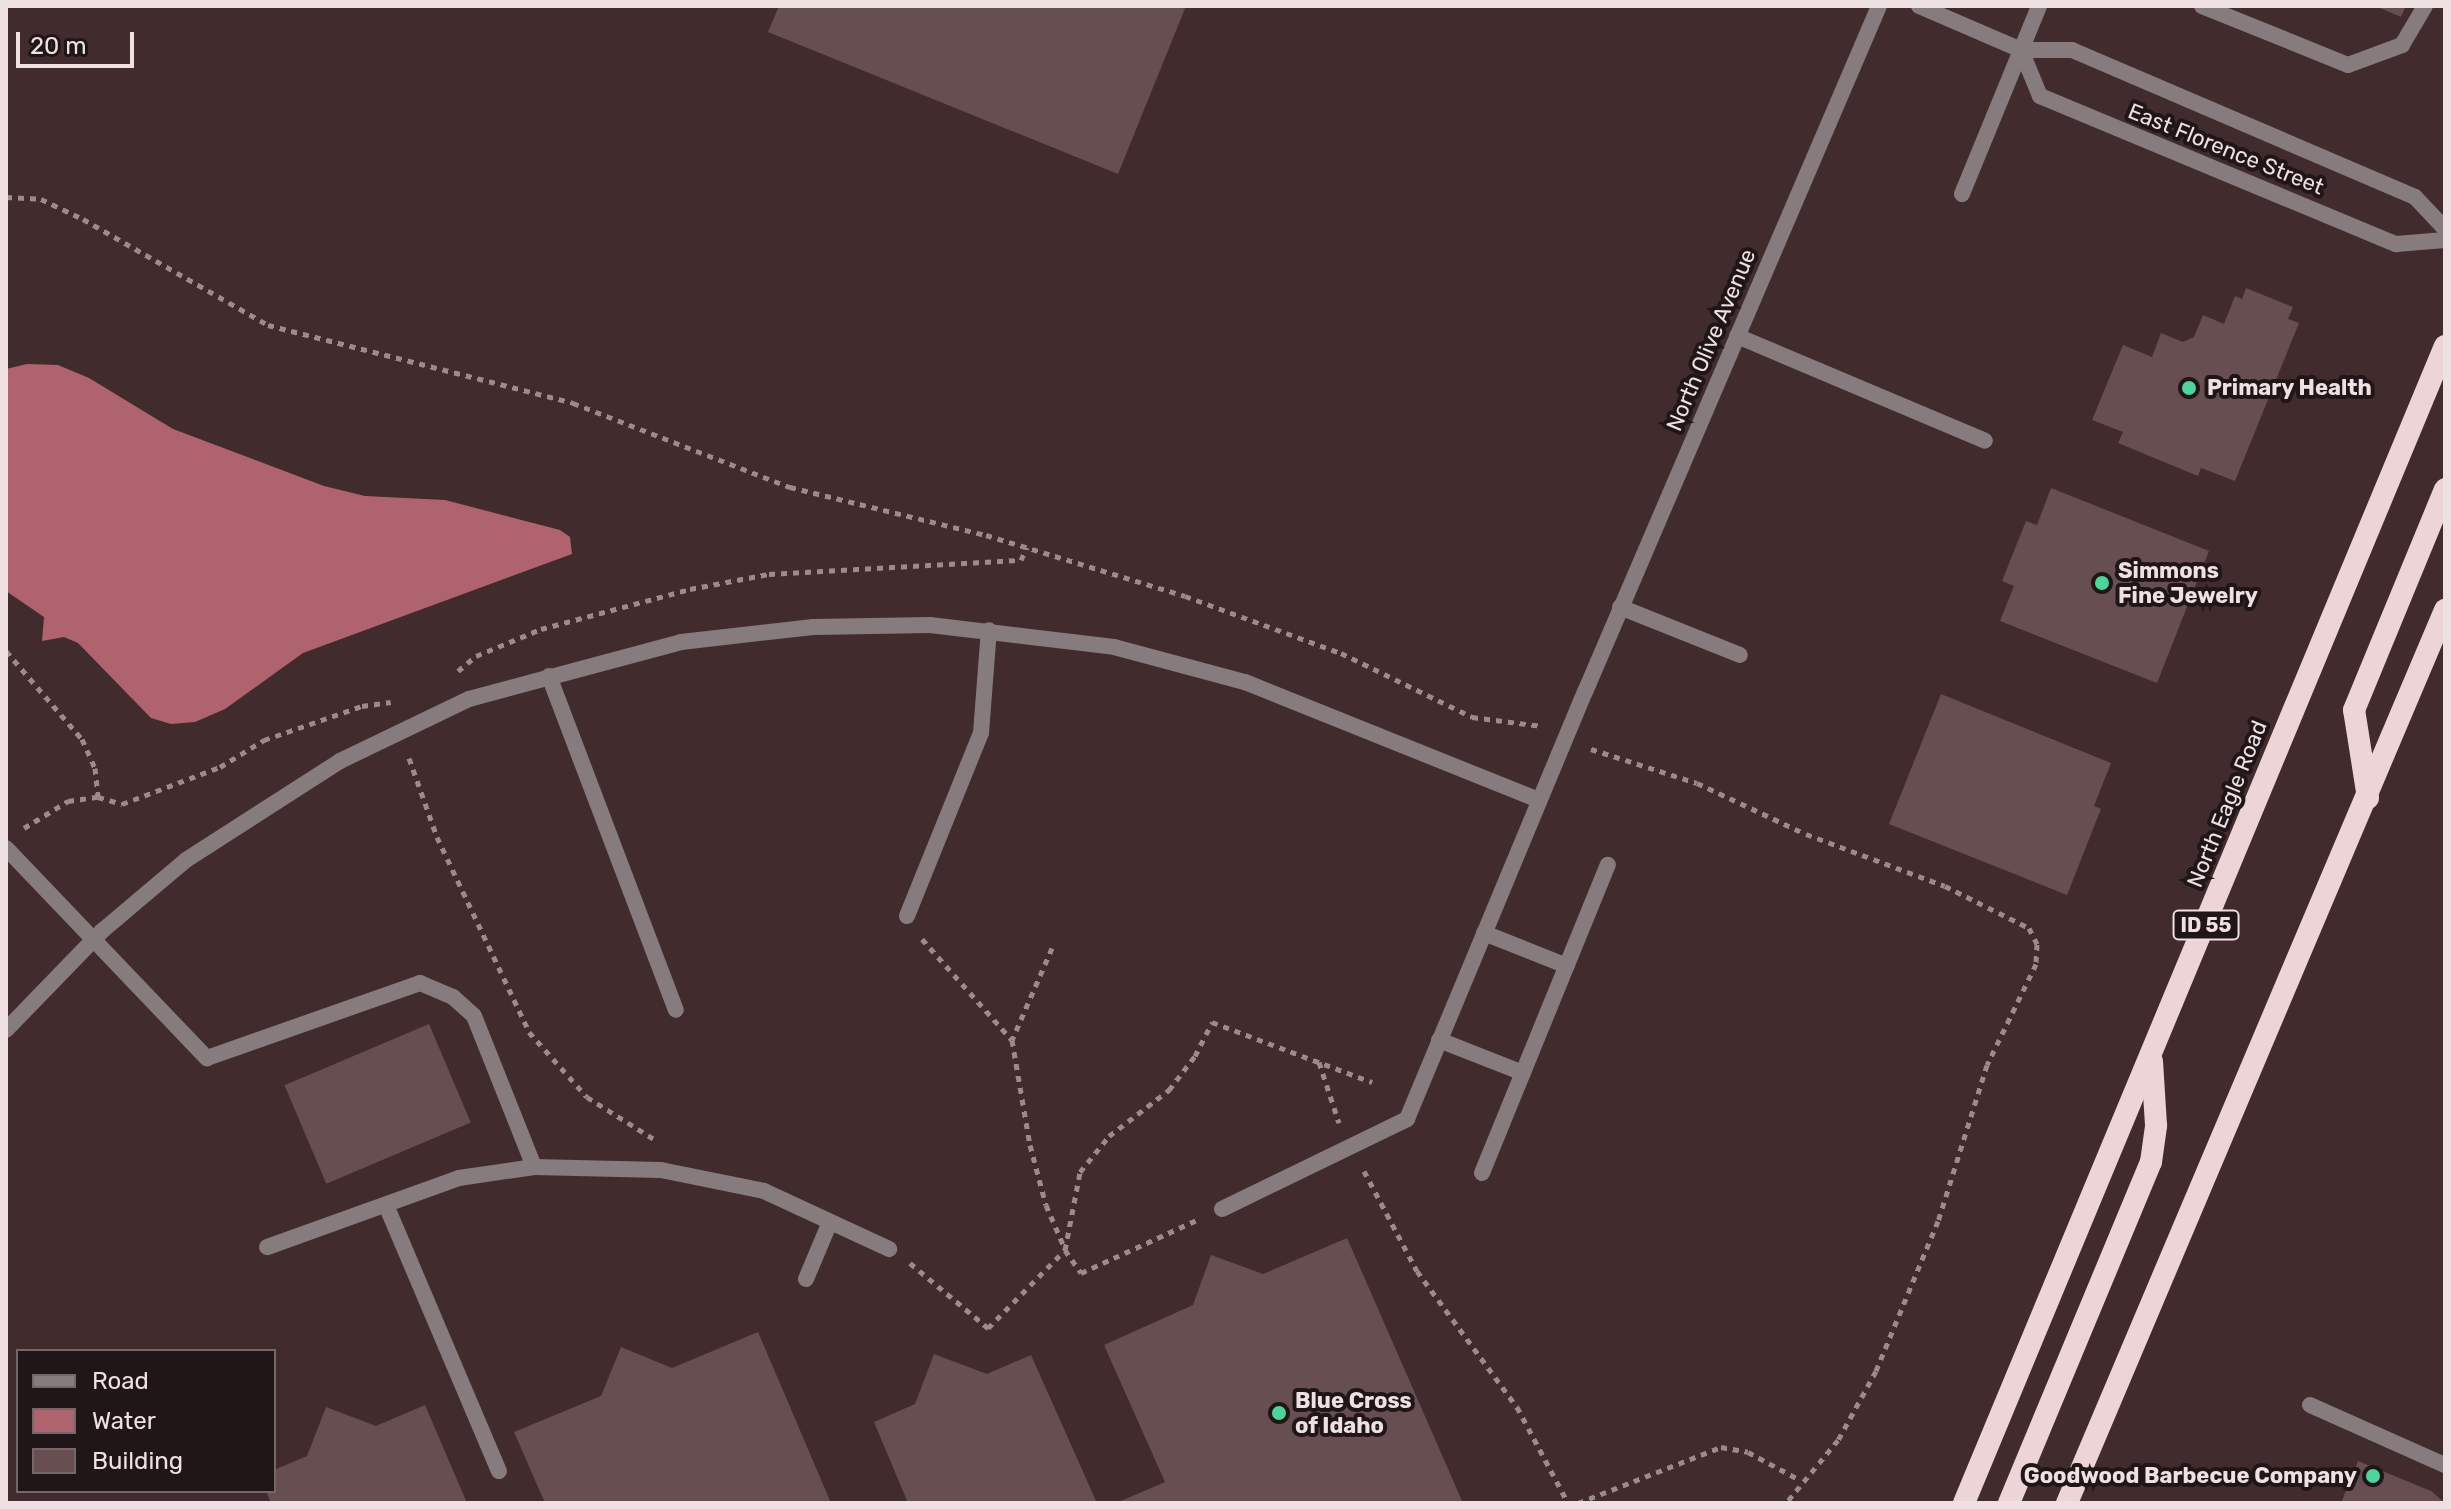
<!DOCTYPE html>
<html>
<head>
<meta charset="utf-8">
<style>
  body { margin:0 }
  #map { position:relative; width:2451px; height:1509px; overflow:hidden; background:#412b2d; font-family:Rubik,sans-serif }
  div>[style] { position:absolute }
  .water>* { inset:0; background:#af636e }
  .building>* { inset:0; background:#664e51; transform-origin:0 0 }
  .path>* { height:5px; margin-top:-2.5px; transform-origin:0; background:repeating-linear-gradient(90deg,#9c8a8c 0 6px,transparent 0 12px) }
  .service>* { height:16px; margin:-8px; padding:0 8px; transform-origin:8px; border-radius:8px; background:#877c7d }
  .minor>* { height:16px; margin:-8px; padding:0 8px; transform-origin:8px; border-radius:8px; background:#877c7d }
  .trunk>* { height:22px; margin:-11px; padding:0 11px; transform-origin:11px; border-radius:11px; background:#edd4d6 }
  .dots>* { width:22px; height:22px; translate:-50% -50%; box-sizing:border-box; border:4px solid #201618; border-radius:50% }
  span { translate:-50% -50%; white-space:nowrap; text-align:center; line-height:1.15; -webkit-text-stroke:8px #201618; paint-order:stroke }
  .shield-label span { padding:2px 6px; background:#201618; border:2px solid; border-radius:6px; -webkit-text-stroke-width:0 }
  .shield-label { font-size:20px; color:#efe0e2; font-weight:700 }
  .street-label { font-size:22px; color:#efe0e2 }
  .poi-label { font-size:22px; color:#efe0e2; font-weight:700 }
  .left { translate:0 -50%; text-align:left }
  .right { translate:-100% -50%; text-align:right }
  .frame { position:absolute; inset:0; border:8px solid #efe0e2; pointer-events:none }
  .legend { position:absolute; left:16px; top:1349px; width:260px; height:144px; box-sizing:border-box; background:#201618; border:2px solid #736769; margin:0; padding:10px 14px; list-style:none; font-size:24px; color:#efe0e2 }
  .legend li { display:flex; align-items:center; gap:16px; height:40px }
  .legend b { width:40px; border:2px solid #736769 }
  .scale { position:absolute; left:16px; top:32px; width:118px; height:36px; box-sizing:border-box; border:4px solid #efe0e2; border-top:0; padding-left:10px; font-size:24px; line-height:28px; white-space:nowrap; color:#efe0e2; -webkit-text-stroke:6px #201618; paint-order:stroke }
</style>
</head>
<body>
<div id="map">
  <div class="water">
    <i style="clip-path:polygon(27px 364px,58px 365px,89px 378px,173px 429px,324px 486px,365px 496px,445px 500px,560px 530px,570px 537px,572px 554px,303px 653px,225px 709px,195px 722px,171px 724px,151px 718px,78px 643px,64px 637px,42px 641px,44px 617px,6px 591px,6px 369px)"></i>
  </div>
  <div class="building">
    <i style="clip-path:polygon(779px 6px,1186px 6px,1118px 174px,768px 32px)"></i>
    <i style="clip-path:polygon(2375px 6px,2406px 6px,2401px 17px)"></i>
    <i style="clip-path:polygon(2246px 288px,2293px 307px,2288px 319px,2299px 323px,2235px 481px,2201px 468px,2198px 476px,2118px 443px,2123px 432px,2092px 420px,2123px 345px,2152px 357px,2161px 333px,2183px 342px,2194px 337px,2203px 315px,2224px 324px,2235px 296px,2242px 299px)"></i>
    <i style="clip-path:polygon(2051px 488px,2209px 551px,2157px 683px,2000px 621px,2014px 586px,2002px 581px,2026px 521px,2037px 525px)"></i>
    <i style="clip-path:polygon(1941px 694px,2111px 763px,2094px 806px,2101px 809px,2067px 895px,1889px 824px)"></i>
    <i style="left:429px;top:1024px;width:107px;height:157px;rotate:67deg"></i>
    <i style="clip-path:polygon(1347px 1238px,1463px 1503px,1116px 1503px,1165px 1482px,1104px 1345px,1193px 1305px,1211px 1255px,1263px 1274px)"></i>
    <i style="clip-path:polygon(758px 1332px,831px 1503px,545px 1503px,514px 1432px,601px 1396px,621px 1347px,672px 1368px)"></i>
    <i style="clip-path:polygon(934px 1354px,987px 1374px,1031px 1355px,1097px 1503px,908px 1503px,874px 1422px,915px 1404px)"></i>
    <i style="clip-path:polygon(425px 1405px,467px 1503px,271px 1503px,266px 1491px,274px 1491px,274px 1470px,307px 1456px,326px 1407px,376px 1426px)"></i>
    <i style="clip-path:polygon(2358px 1461px,2431px 1491px,2445px 1503px,2341px 1503px)"></i>
  </div>
  <div class="path">
    <i style="left:6px;top:197px;width:35px;rotate:3deg"></i>
    <i style="left:41px;top:199px;width:47px;rotate:25.5deg"></i>
    <i style="left:83px;top:219px;width:213px;rotate:29.8deg"></i>
    <i style="left:268px;top:325px;width:315px;rotate:14.3deg"></i>
    <i style="left:573px;top:403px;width:233px;rotate:21.2deg"></i>
    <i style="left:790px;top:487px;width:202px;rotate:13.8deg"></i>
    <i style="left:986px;top:535px;width:208px;rotate:17deg"></i>
    <i style="left:1185px;top:596px;width:166px;rotate:20.1deg"></i>
    <i style="left:1341px;top:653px;width:146px;rotate:26deg"></i>
    <i style="left:1472px;top:717px;width:71px;rotate:7.3deg"></i>
    <i style="left:6px;top:651px;width:116px;rotate:49.2deg"></i>
    <i style="left:82px;top:739px;width:32px;rotate:66deg"></i>
    <i style="left:95px;top:768px;width:29px;rotate:84deg"></i>
    <i style="left:458px;top:671px;width:23px;rotate:-40deg"></i>
    <i style="left:476px;top:656px;width:70px;rotate:-22.6deg"></i>
    <i style="left:541px;top:629px;width:154px;rotate:-15deg"></i>
    <i style="left:690px;top:589px;width:80px;rotate:-10.8deg"></i>
    <i style="left:769px;top:574px;width:252px;rotate:-3.2deg"></i>
    <i style="left:1021px;top:560px;width:14px;rotate:-65deg"></i>
    <i style="left:1591px;top:749px;width:111px;rotate:17.8deg"></i>
    <i style="left:1697px;top:783px;width:120px;rotate:25.1deg"></i>
    <i style="left:1806px;top:834px;width:148px;rotate:20.5deg"></i>
    <i style="left:1945px;top:886px;width:94px;rotate:26.6deg"></i>
    <i style="left:2029px;top:928px;width:18px;rotate:63deg"></i>
    <i style="left:2037px;top:944px;width:20px;rotate:93deg"></i>
    <i style="left:2036px;top:964px;width:112px;rotate:115.9deg"></i>
    <i style="left:1987px;top:1065px;width:164px;rotate:107.4deg"></i>
    <i style="left:1938px;top:1221px;width:162px;rotate:112.5deg"></i>
    <i style="left:1876px;top:1371px;width:79px;rotate:118.8deg"></i>
    <i style="left:1838px;top:1440px;width:82px;rotate:129.5deg"></i>
    <i style="left:409px;top:758px;width:84px;rotate:70.5deg"></i>
    <i style="left:437px;top:837px;width:216px;rotate:64.7deg"></i>
    <i style="left:529px;top:1032px;width:87px;rotate:48.3deg"></i>
    <i style="left:587px;top:1097px;width:83px;rotate:32.2deg"></i>
    <i style="left:24px;top:828px;width:52px;rotate:-31.5deg"></i>
    <i style="left:68px;top:801px;width:30px;rotate:-8deg"></i>
    <i style="left:98px;top:797px;width:25px;rotate:16deg"></i>
    <i style="left:122px;top:804px;width:105px;rotate:-20.7deg"></i>
    <i style="left:220px;top:767px;width:52px;rotate:-31.5deg"></i>
    <i style="left:264px;top:740px;width:104px;rotate:-19.1deg"></i>
    <i style="left:362px;top:706px;width:29px;rotate:-8deg"></i>
    <i style="left:922px;top:939px;width:135px;rotate:48.3deg"></i>
    <i style="left:1052px;top:948px;width:100px;rotate:113.5deg"></i>
    <i style="left:1012px;top:1040px;width:107px;rotate:80.3deg"></i>
    <i style="left:1030px;top:1145px;width:62px;rotate:75.1deg"></i>
    <i style="left:1046px;top:1205px;width:48px;rotate:66.6deg"></i>
    <i style="left:1319px;top:1062px;width:64px;rotate:71.8deg"></i>
    <i style="left:1364px;top:1171px;width:113px;rotate:62.1deg"></i>
    <i style="left:1417px;top:1271px;width:169px;rotate:53.7deg"></i>
    <i style="left:1517px;top:1407px;width:109px;rotate:62deg"></i>
    <i style="left:1065px;top:1250px;width:79px;rotate:-79.1deg"></i>
    <i style="left:1080px;top:1172px;width:46px;rotate:-51.1deg"></i>
    <i style="left:1109px;top:1136px;width:76px;rotate:-37.5deg"></i>
    <i style="left:1169px;top:1090px;width:43px;rotate:-52.6deg"></i>
    <i style="left:1195px;top:1056px;width:38px;rotate:-63deg"></i>
    <i style="left:1212px;top:1022px;width:171px;rotate:20.6deg"></i>
    <i style="left:910px;top:1263px;width:102px;rotate:39.8deg"></i>
    <i style="left:988px;top:1328px;width:110px;rotate:-45.4deg"></i>
    <i style="left:1065px;top:1250px;width:28px;rotate:55deg"></i>
    <i style="left:1081px;top:1273px;width:130px;rotate:-24.6deg"></i>
    <i style="left:1578px;top:1503px;width:154px;rotate:-21.4deg"></i>
    <i style="left:1721px;top:1447px;width:27px;rotate:10deg"></i>
    <i style="left:1748px;top:1452px;width:59px;rotate:28.3deg"></i>
  </div>
  <div class="service">
    <i style="left:2202px;top:6px;width:157px;rotate:22deg"></i>
    <i style="left:2348px;top:65px;width:58px;rotate:-20.3deg"></i>
    <i style="left:2402px;top:45px;width:45px;rotate:-59.5deg"></i>
    <i style="left:1962px;top:194px;width:203px;rotate:-67.7deg"></i>
    <i style="left:1737px;top:336px;width:269px;rotate:22.9deg"></i>
    <i style="left:1620px;top:607px;width:129px;rotate:21.8deg"></i>
    <i style="left:549px;top:676px;width:357px;rotate:69.2deg"></i>
    <i style="left:6px;top:848px;width:291px;rotate:46.3deg"></i>
    <i style="left:207px;top:1058px;width:226px;rotate:-19.4deg"></i>
    <i style="left:420px;top:983px;width:36px;rotate:23deg"></i>
    <i style="left:453px;top:997px;width:28px;rotate:42deg"></i>
    <i style="left:474px;top:1016px;width:162px;rotate:68.3deg"></i>
    <i style="left:534px;top:1167px;width:76px;rotate:171.7deg"></i>
    <i style="left:459px;top:1178px;width:204px;rotate:160.2deg"></i>
    <i style="left:907px;top:916px;width:197px;rotate:-68deg"></i>
    <i style="left:981px;top:733px;width:103px;rotate:-85.6deg"></i>
    <i style="left:1484px;top:933px;width:89px;rotate:21.7deg"></i>
    <i style="left:6px;top:1030px;width:138px;rotate:-45.9deg"></i>
    <i style="left:102px;top:931px;width:110px;rotate:-40.2deg"></i>
    <i style="left:186px;top:860px;width:183px;rotate:-32.7deg"></i>
    <i style="left:340px;top:761px;width:143px;rotate:-25.7deg"></i>
    <i style="left:469px;top:699px;width:220px;rotate:-15deg"></i>
    <i style="left:681px;top:642px;width:133px;rotate:-6.5deg"></i>
    <i style="left:813px;top:627px;width:117px;rotate:-1deg"></i>
    <i style="left:930px;top:625px;width:185px;rotate:6.8deg"></i>
    <i style="left:1114px;top:647px;width:136px;rotate:15deg"></i>
    <i style="left:1245px;top:682px;width:317px;rotate:21.9deg"></i>
    <i style="left:1439px;top:1040px;width:90px;rotate:21.4deg"></i>
    <i style="left:534px;top:1167px;width:127px;rotate:1.4deg"></i>
    <i style="left:661px;top:1170px;width:105px;rotate:11.5deg"></i>
    <i style="left:764px;top:1191px;width:138px;rotate:24.9deg"></i>
    <i style="left:1482px;top:1173px;width:333px;rotate:-67.8deg"></i>
    <i style="left:386px;top:1205px;width:289px;rotate:67deg"></i>
    <i style="left:1222px;top:1209px;width:206px;rotate:-25.9deg"></i>
    <i style="left:1407px;top:1119px;width:463px;rotate:-67.4deg"></i>
    <i style="left:806px;top:1279px;width:62px;rotate:-67.2deg"></i>
    <i style="left:2310px;top:1405px;width:148px;rotate:24deg"></i>
  </div>
  <div class="minor">
    <i style="left:1919px;top:6px;width:111px;rotate:23.3deg"></i>
    <i style="left:2021px;top:50px;width:51px"></i>
    <i style="left:2072px;top:50px;width:373px;rotate:23.2deg"></i>
    <i style="left:2415px;top:197px;width:44px;rotate:46.8deg"></i>
    <i style="left:2021px;top:50px;width:50px;rotate:67.6deg"></i>
    <i style="left:2040px;top:96px;width:386px;rotate:22.6deg"></i>
    <i style="left:2396px;top:244px;width:49px;rotate:-4.7deg"></i>
    <i style="left:1585px;top:692px;width:746px;rotate:-66.8deg"></i>
  </div>
  <div class="trunk">
    <i style="left:2368px;top:798px;width:89px;rotate:-99deg"></i>
    <i style="left:2354px;top:710px;width:239px;rotate:-67.6deg"></i>
    <i style="left:1964px;top:1503px;width:1253px;rotate:-67.43deg"></i>
    <i style="left:2009px;top:1503px;width:369px;rotate:-67.4deg"></i>
    <i style="left:2151px;top:1162px;width:37px;rotate:-82deg"></i>
    <i style="left:2156px;top:1125px;width:64px;rotate:-93.6deg"></i>
    <i style="left:2067px;top:1503px;width:970px;rotate:-67.06deg"></i>
  </div>
  <div class="dots">
    <i style="left:2189px;top:388px;background:#4ed39a"></i>
    <i style="left:2102px;top:583px;background:#4ed39a"></i>
    <i style="left:1279px;top:1413px;background:#4ed39a"></i>
    <i style="left:2373px;top:1476px;background:#4ed39a"></i>
  </div>
  <div class="shield-label">
    <span style="left:2206px;top:925px">ID 55</span>
  </div>
  <div class="street-label">
    <span style="left:2226px;top:149px;rotate:22deg">East Florence Street</span>
    <span style="left:1711px;top:340px;rotate:-67deg">North Olive Avenue</span>
    <span style="left:2227px;top:804px;rotate:-68deg">North Eagle Road</span>
  </div>
  <div class="poi-label">
    <span class="left" style="left:2207px;top:388px">Primary Health</span>
    <span class="left" style="left:2118px;top:583px">Simmons<br>Fine Jewelry</span>
    <span class="left" style="left:1295px;top:1413px">Blue Cross<br>of Idaho</span>
    <span class="right" style="left:2357px;top:1476px">Goodwood Barbecue Company</span>
  </div>
  <div class="frame"></div>
  <ul class="legend">
  <li><b style="height:10px;background:#877c7d"></b>Road</li>
  <li><b style="height:22px;background:#af636e"></b>Water</li>
  <li><b style="height:22px;background:#664e51"></b>Building</li>
  </ul>
  <div class="scale">20 m</div>
</div>
</body>
</html>
